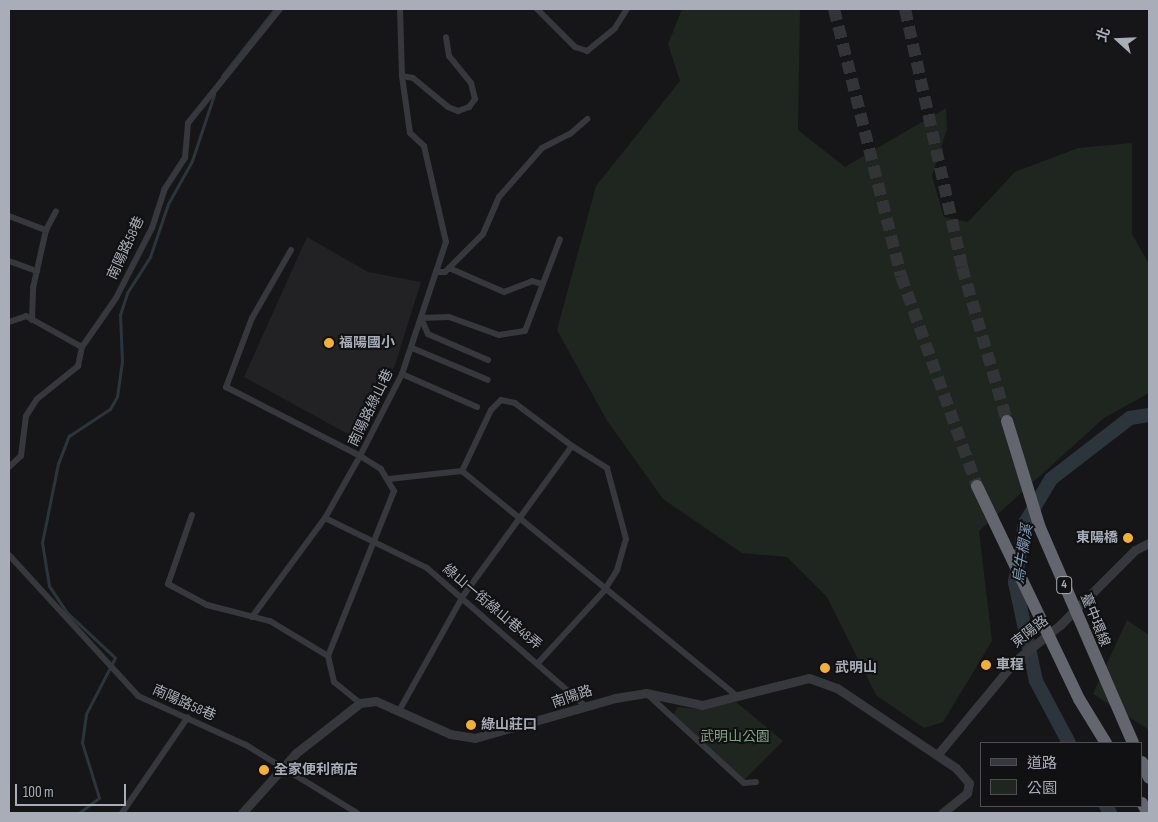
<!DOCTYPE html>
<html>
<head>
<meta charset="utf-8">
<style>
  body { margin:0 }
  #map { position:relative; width:1158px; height:822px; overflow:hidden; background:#161618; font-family:"Sofia Sans Condensed","Noto Sans TC",sans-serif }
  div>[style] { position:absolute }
  .built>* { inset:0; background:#222225 }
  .green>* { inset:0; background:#1e261f }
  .stream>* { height:2.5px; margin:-1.25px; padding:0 1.25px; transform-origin:1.25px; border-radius:1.25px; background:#2c353c }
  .river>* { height:14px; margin:-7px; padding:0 7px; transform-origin:7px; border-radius:7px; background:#2c353c }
  .motorway-tunnel>* { height:12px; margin-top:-6px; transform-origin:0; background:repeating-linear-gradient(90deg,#333438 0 12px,transparent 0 18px) }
  .minor>* { height:6px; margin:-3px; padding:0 3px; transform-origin:3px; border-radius:3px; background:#37383d }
  .tertiary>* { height:9px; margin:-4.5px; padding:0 4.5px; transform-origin:4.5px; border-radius:4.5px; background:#37383d }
  .motorway>* { height:12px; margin:-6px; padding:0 6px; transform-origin:6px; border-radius:6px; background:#63666e }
  .motorway-bridge>* { height:12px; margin:-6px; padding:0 6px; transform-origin:6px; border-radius:6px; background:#63666e }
  .dots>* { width:14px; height:14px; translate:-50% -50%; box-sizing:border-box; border:2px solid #111113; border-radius:50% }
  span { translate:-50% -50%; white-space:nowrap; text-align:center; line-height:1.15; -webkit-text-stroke:4px #111113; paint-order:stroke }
  .shield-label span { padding:1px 4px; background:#111113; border:1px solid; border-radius:4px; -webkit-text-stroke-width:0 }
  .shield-label { font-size:12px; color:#a8adb8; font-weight:700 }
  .street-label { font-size:14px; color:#a8adb8 }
  .poi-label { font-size:14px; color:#a8adb8; font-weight:700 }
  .left { translate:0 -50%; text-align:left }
  .right { translate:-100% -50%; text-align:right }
  .park-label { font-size:14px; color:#7fa381 }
  .water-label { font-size:15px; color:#7f9bb3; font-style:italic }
  .frame { position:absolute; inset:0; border:10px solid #a8adb8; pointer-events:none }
  .legend { position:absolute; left:980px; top:742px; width:162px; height:65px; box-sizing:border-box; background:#111113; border:1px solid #4d4f55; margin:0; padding:6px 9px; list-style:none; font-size:15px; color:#a8adb8 }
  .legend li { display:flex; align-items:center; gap:10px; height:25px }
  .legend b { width:25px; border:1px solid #4d4f55 }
  .north { position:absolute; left:1093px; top:15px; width:50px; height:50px; -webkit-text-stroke:4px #111113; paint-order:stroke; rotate:290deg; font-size:14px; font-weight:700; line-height:20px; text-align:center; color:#a8adb8 }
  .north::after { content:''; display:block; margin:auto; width:18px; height:22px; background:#a8adb8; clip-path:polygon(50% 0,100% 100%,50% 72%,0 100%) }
  .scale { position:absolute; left:15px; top:784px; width:111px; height:22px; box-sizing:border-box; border:2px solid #a8adb8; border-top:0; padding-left:6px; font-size:15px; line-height:18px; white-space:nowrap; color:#a8adb8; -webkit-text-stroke:4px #111113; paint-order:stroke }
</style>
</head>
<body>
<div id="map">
  <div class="built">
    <i style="clip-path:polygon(307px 237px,368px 272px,421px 282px,395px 365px,357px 439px,244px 377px)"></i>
  </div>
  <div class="green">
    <i style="clip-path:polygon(682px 9px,800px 9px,798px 130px,845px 167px,946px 108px,947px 129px,932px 176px,944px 217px,968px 222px,1015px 172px,1078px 148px,1132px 143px,1132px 234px,1149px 264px,1149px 393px,1104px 418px,979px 531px,992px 641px,943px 722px,924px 728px,876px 695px,827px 597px,787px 557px,742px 553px,663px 499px,606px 419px,557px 330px,596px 186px,680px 81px,668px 44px)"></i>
    <i style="clip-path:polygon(1127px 620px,1149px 635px,1149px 730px,1093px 694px)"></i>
    <i style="clip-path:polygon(736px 702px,783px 741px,744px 780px,671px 718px,678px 707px,696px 709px)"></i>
  </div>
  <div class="stream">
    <i style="left:222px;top:76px;width:85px;rotate:-51.7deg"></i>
    <i style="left:79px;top:813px;width:25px;rotate:-37deg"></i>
    <i style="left:99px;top:798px;width:58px;rotate:-107.2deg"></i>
    <i style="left:82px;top:743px;width:29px;rotate:-82deg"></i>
    <i style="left:86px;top:714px;width:63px;rotate:-62.6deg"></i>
    <i style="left:115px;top:658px;width:66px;rotate:-136.8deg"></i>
    <i style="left:67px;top:613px;width:32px;rotate:-124deg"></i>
    <i style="left:49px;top:586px;width:44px;rotate:-99.2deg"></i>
    <i style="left:42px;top:543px;width:81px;rotate:-78.6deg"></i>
    <i style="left:58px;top:464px;width:30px;rotate:-69deg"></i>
    <i style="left:69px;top:436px;width:49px;rotate:-33.4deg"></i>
    <i style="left:110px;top:409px;width:14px;rotate:-60deg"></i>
    <i style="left:117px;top:397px;width:35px;rotate:-82deg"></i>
    <i style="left:122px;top:362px;width:47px;rotate:-92.4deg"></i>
    <i style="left:120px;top:315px;width:23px;rotate:-72deg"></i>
    <i style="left:127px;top:293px;width:43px;rotate:-57.4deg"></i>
    <i style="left:150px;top:257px;width:56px;rotate:-71.2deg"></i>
    <i style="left:168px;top:204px;width:49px;rotate:-60.8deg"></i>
    <i style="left:192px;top:161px;width:70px;rotate:-71.6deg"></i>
  </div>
  <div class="river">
    <i style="left:1069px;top:743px;width:70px;rotate:-118deg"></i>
    <i style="left:1036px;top:681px;width:101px;rotate:-102deg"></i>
    <i style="left:1015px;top:582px;width:60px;rotate:-80.4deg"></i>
    <i style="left:1025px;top:523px;width:51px;rotate:-59.4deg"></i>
    <i style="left:1051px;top:479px;width:100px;rotate:-37.7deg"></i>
    <i style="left:1130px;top:418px;width:19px;rotate:-9deg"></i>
    <i style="left:1106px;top:806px;width:8px;rotate:60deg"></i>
  </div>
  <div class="motorway-tunnel">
    <i style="left:834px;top:9px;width:275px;rotate:75.9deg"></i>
    <i style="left:901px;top:276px;width:223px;rotate:70.1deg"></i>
    <i style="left:905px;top:9px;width:264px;rotate:77.5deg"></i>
    <i style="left:962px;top:267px;width:160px;rotate:73.7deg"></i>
  </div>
  <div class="minor">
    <i style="left:537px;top:9px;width:54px;rotate:45deg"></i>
    <i style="left:575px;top:47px;width:13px;rotate:18deg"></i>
    <i style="left:587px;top:51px;width:36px;rotate:-39deg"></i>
    <i style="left:615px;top:28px;width:22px;rotate:-58deg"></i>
    <i style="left:402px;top:76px;width:11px;rotate:10deg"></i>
    <i style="left:413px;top:78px;width:45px;rotate:39.6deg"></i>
    <i style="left:448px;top:107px;width:11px;rotate:22deg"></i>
    <i style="left:458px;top:111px;width:12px;rotate:-20deg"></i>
    <i style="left:469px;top:107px;width:10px;rotate:-53deg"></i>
    <i style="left:475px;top:99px;width:16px;rotate:-104deg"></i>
    <i style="left:471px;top:83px;width:35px;rotate:-129deg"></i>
    <i style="left:449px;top:56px;width:19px;rotate:-99deg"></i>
    <i style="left:9px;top:216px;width:40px;rotate:21deg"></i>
    <i style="left:291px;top:250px;width:78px;rotate:119.8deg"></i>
    <i style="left:252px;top:318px;width:74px;rotate:110.6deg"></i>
    <i style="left:226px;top:387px;width:151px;rotate:27.2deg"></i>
    <i style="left:360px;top:456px;width:71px;rotate:119.4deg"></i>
    <i style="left:325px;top:518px;width:114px;rotate:26.1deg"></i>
    <i style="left:427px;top:568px;width:208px;rotate:41.1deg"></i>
    <i style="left:9px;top:261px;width:30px;rotate:20deg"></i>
    <i style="left:449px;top:268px;width:60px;rotate:23.6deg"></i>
    <i style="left:504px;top:292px;width:30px;rotate:-21deg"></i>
    <i style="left:532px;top:281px;width:10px;rotate:17deg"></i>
    <i style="left:436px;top:272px;width:9px"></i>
    <i style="left:445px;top:272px;width:54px;rotate:-45deg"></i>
    <i style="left:483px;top:234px;width:40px;rotate:-66.6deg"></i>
    <i style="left:499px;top:197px;width:65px;rotate:-48.7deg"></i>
    <i style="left:542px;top:148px;width:31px;rotate:-27deg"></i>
    <i style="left:570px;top:134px;width:23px;rotate:-41deg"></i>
    <i style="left:32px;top:320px;width:32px;rotate:-88deg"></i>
    <i style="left:33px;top:288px;width:59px;rotate:-77.4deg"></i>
    <i style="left:46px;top:230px;width:21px;rotate:-62deg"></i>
    <i style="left:9px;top:322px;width:18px;rotate:-19deg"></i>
    <i style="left:26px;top:316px;width:64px;rotate:29deg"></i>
    <i style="left:412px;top:348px;width:82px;rotate:22.8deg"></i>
    <i style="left:488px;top:360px;width:65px;rotate:-156.6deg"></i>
    <i style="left:428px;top:334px;width:17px;rotate:-114deg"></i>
    <i style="left:421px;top:318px;width:28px;rotate:-2deg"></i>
    <i style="left:449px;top:317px;width:53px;rotate:19.8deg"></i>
    <i style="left:499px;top:335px;width:26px;rotate:-9deg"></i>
    <i style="left:525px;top:331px;width:98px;rotate:-69.2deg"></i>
    <i style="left:402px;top:374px;width:82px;rotate:23.7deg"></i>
    <i style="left:9px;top:467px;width:16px;rotate:-43deg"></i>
    <i style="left:21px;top:456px;width:40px;rotate:-82.9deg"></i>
    <i style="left:26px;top:416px;width:20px;rotate:-57deg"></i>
    <i style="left:37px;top:399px;width:53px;rotate:-38.8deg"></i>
    <i style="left:78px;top:366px;width:19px;rotate:-78deg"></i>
    <i style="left:82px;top:347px;width:60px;rotate:-55.2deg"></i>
    <i style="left:116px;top:298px;width:79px;rotate:-62.8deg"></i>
    <i style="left:152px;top:228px;width:40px;rotate:-72deg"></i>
    <i style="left:164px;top:190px;width:38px;rotate:-57deg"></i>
    <i style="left:185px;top:158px;width:35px;rotate:-85deg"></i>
    <i style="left:188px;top:123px;width:146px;rotate:-51.1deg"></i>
    <i style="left:389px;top:479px;width:73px;rotate:-6.3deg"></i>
    <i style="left:462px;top:471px;width:357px;rotate:39.3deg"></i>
    <i style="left:192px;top:515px;width:73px;rotate:109.2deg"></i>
    <i style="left:168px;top:584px;width:44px;rotate:28.3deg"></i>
    <i style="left:207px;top:605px;width:65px;rotate:14.3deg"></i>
    <i style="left:270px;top:621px;width:68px;rotate:31.1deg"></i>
    <i style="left:9px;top:555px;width:191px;rotate:47.5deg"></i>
    <i style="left:138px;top:696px;width:119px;rotate:24.4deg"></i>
    <i style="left:246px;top:745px;width:130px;rotate:31.5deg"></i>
    <i style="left:252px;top:617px;width:123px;rotate:-53.6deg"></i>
    <i style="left:538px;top:663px;width:98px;rotate:-47.5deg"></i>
    <i style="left:604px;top:591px;width:25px;rotate:-58deg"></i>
    <i style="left:617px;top:570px;width:32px;rotate:-74deg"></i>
    <i style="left:626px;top:539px;width:73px;rotate:-105deg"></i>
    <i style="left:607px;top:468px;width:41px;rotate:-147.8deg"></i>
    <i style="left:646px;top:693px;width:133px;rotate:42.6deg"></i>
    <i style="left:744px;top:783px;width:12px;rotate:-5deg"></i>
    <i style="left:360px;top:703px;width:33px;rotate:-141deg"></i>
    <i style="left:334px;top:682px;width:27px;rotate:-103deg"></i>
    <i style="left:328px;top:656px;width:178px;rotate:-68.2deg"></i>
    <i style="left:394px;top:491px;width:26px;rotate:-121deg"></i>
    <i style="left:381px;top:469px;width:25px;rotate:-148deg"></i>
    <i style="left:360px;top:456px;width:92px;rotate:-62.9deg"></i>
    <i style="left:402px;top:374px;width:139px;rotate:-71.6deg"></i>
    <i style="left:446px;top:242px;width:98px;rotate:-102.9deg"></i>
    <i style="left:424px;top:146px;width:19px;rotate:-137deg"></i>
    <i style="left:410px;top:133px;width:58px;rotate:-98deg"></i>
    <i style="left:402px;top:76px;width:67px;rotate:-91.7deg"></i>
    <i style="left:399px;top:711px;width:132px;rotate:-60.9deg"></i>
    <i style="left:463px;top:596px;width:185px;rotate:-54deg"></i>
    <i style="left:572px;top:446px;width:71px;rotate:-143deg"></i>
    <i style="left:515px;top:403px;width:14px;rotate:-168deg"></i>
    <i style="left:501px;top:400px;width:14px;rotate:135deg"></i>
    <i style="left:491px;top:410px;width:68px;rotate:115.4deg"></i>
    <i style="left:122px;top:813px;width:116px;rotate:-55.5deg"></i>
  </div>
  <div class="tertiary">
    <i style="left:938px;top:754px;width:121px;rotate:-50.4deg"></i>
    <i style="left:1015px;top:661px;width:58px;rotate:-38.7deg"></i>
    <i style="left:1060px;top:625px;width:106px;rotate:-45deg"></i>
    <i style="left:1135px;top:550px;width:16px;rotate:-27deg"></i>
    <i style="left:242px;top:813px;width:81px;rotate:-48deg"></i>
    <i style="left:296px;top:753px;width:81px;rotate:-38deg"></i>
    <i style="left:360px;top:703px;width:16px;rotate:-7deg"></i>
    <i style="left:376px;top:701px;width:81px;rotate:24deg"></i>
    <i style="left:450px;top:734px;width:25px;rotate:9deg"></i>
    <i style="left:475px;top:738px;width:146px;rotate:-15.9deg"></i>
    <i style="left:615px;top:698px;width:31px;rotate:-9deg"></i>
    <i style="left:646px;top:693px;width:57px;rotate:12.1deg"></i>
    <i style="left:702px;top:705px;width:110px;rotate:-14.2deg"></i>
    <i style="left:809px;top:678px;width:30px;rotate:20deg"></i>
    <i style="left:837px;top:688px;width:143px;rotate:33.9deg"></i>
    <i style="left:956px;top:768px;width:20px;rotate:49deg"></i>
    <i style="left:969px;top:783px;width:10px;rotate:101deg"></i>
    <i style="left:967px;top:793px;width:32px;rotate:141deg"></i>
  </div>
  <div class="motorway">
    <i style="left:1142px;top:762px;width:17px;rotate:66deg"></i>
    <i style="left:1142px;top:803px;width:12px;rotate:59deg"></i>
  </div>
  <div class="motorway-bridge">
    <i style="left:1007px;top:421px;width:112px;rotate:72.9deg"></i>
    <i style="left:1040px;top:528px;width:234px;rotate:66.6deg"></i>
    <i style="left:977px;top:486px;width:236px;rotate:64.4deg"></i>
    <i style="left:1079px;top:699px;width:52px;rotate:58.5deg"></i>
  </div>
  <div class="dots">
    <i style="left:329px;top:343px;background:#f2b134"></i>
    <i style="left:1128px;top:538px;background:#f2b134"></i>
    <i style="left:986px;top:665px;background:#f2b134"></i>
    <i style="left:825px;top:668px;background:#f2b134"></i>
    <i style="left:471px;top:725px;background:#f2b134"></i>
    <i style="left:264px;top:770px;background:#f2b134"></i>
  </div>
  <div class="shield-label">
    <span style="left:1064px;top:585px">4</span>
  </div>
  <div class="street-label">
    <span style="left:126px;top:248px;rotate:-65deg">南陽路58巷</span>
    <span style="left:371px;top:408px;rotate:-64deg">南陽路綠山巷</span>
    <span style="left:492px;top:607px;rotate:40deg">綠山一街綠山巷48弄</span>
    <span style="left:1095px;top:620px;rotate:68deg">臺中環線</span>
    <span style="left:1030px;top:632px;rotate:-38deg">東陽路</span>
    <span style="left:572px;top:697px;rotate:-19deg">南陽路</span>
    <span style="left:184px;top:703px;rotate:24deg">南陽路58巷</span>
  </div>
  <div class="poi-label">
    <span class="left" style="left:339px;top:343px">福陽國小</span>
    <span class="right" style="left:1118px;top:538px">東陽橋</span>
    <span class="left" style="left:996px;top:665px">車程</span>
    <span class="left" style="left:835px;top:668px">武明山</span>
    <span class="left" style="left:481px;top:725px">綠山莊口</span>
    <span class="left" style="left:274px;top:770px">全家便利商店</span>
  </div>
  <div class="park-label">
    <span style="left:735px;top:737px">武明山公園</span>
  </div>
  <div class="water-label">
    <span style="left:1023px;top:554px;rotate:-81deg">烏牛欄溪</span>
  </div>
  <div class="frame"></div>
  <ul class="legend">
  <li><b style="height:6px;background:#37383d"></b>道路</li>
  <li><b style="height:14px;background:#1e261f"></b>公園</li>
  </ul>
  <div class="north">北</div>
  <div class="scale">100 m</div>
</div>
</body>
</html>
